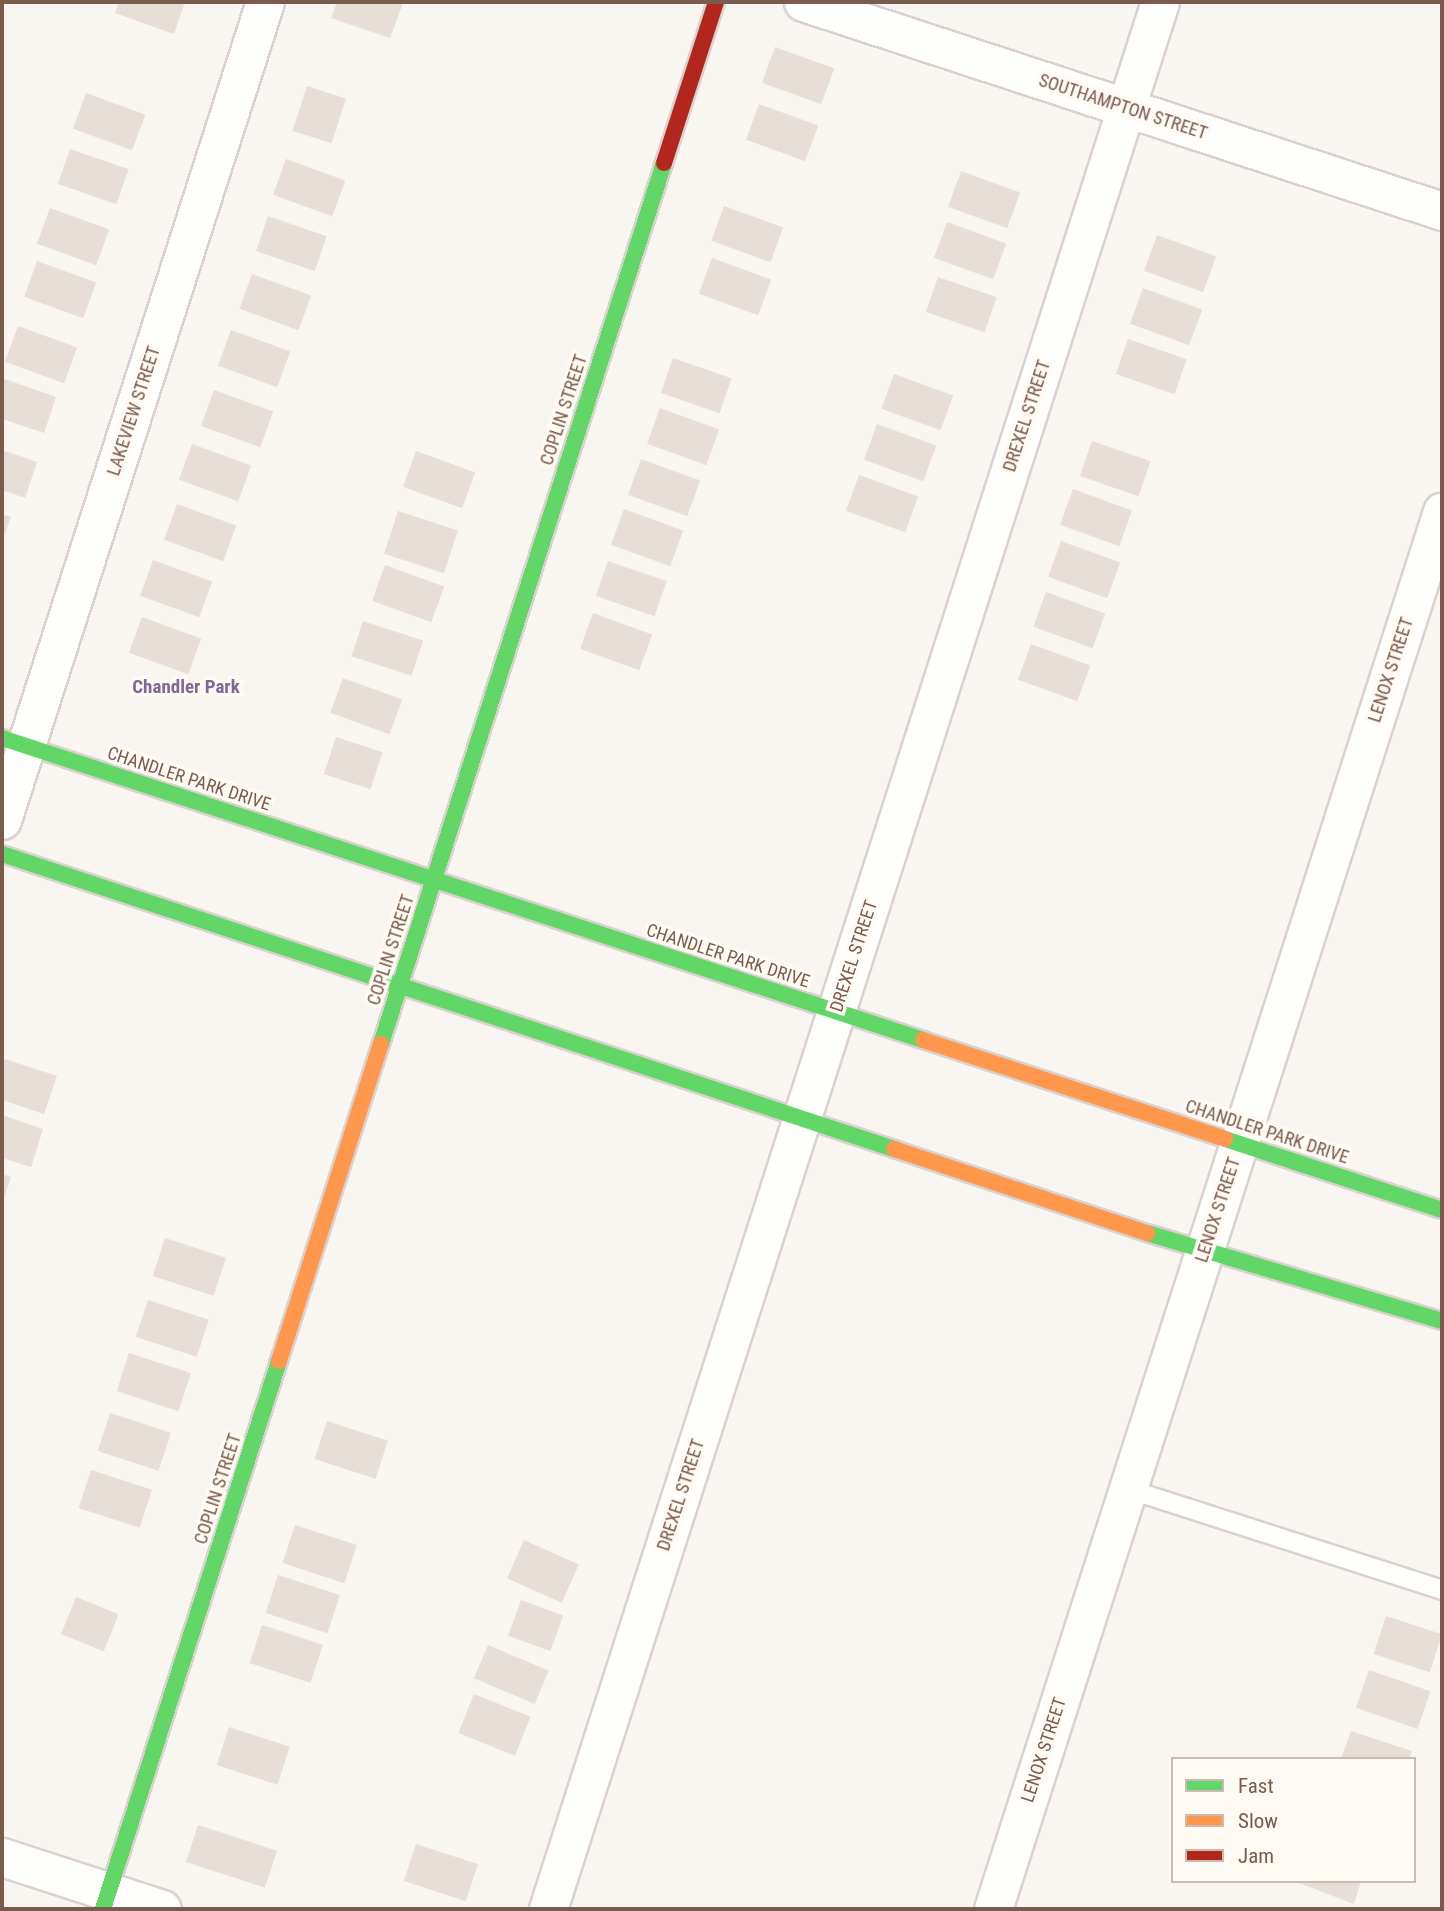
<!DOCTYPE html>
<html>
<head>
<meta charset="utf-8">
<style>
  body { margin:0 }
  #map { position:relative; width:1444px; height:1911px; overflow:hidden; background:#f9f5f0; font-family:"Roboto Condensed",sans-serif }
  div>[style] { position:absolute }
  .building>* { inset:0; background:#e6ded7; transform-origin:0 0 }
  .roads { filter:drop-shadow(2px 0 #d9d2ce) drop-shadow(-2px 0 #d9d2ce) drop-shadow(0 2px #d9d2ce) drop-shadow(0 -2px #d9d2ce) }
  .lane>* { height:18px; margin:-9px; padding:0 9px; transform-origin:9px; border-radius:9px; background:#fefefd }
  .street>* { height:37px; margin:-18.5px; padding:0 18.5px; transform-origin:18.5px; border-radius:18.5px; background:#fefefd }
  .fast>* { height:16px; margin:-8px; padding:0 8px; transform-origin:8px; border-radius:8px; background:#63d668 }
  .slow>* { height:16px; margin:-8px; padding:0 8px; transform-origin:8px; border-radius:8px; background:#ff974d }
  .jam>* { height:16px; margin:-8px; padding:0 8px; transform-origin:8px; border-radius:8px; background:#b3261e }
  span { translate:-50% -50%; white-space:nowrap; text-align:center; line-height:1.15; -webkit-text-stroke:7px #fffaf3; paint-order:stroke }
  .street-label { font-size:18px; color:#7a5b4d }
  .neighbourhood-label { font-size:19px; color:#846695; font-weight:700 }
  .frame { position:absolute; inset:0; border:4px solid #7a5b4d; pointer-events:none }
  .legend { position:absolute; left:1171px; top:1757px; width:245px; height:126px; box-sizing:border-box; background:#fffaf3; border:2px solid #cabab1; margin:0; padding:9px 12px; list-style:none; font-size:21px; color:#7a5b4d }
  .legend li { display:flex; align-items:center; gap:14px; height:35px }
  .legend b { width:35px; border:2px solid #cabab1 }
</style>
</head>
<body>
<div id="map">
  <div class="building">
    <i style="clip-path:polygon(119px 2px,185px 2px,174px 34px,115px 13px)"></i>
    <i style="clip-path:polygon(337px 2px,400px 2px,403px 3px,390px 38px,331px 18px)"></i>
    <i style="left:775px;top:47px;width:63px;height:38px;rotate:20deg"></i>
    <i style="left:307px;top:86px;width:41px;height:47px;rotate:18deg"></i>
    <i style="left:86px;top:93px;width:63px;height:38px;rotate:20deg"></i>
    <i style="left:759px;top:104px;width:63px;height:38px;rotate:20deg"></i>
    <i style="left:70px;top:149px;width:62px;height:37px;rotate:19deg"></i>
    <i style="left:286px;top:159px;width:63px;height:38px;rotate:20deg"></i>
    <i style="left:961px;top:171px;width:63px;height:38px;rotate:20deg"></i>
    <i style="left:724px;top:206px;width:63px;height:37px;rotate:20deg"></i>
    <i style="left:50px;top:208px;width:63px;height:38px;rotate:20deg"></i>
    <i style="left:268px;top:216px;width:62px;height:37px;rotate:19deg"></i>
    <i style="left:947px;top:222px;width:63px;height:38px;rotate:20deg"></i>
    <i style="left:1157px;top:235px;width:63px;height:38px;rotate:20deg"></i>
    <i style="left:712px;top:258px;width:63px;height:38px;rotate:20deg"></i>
    <i style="left:37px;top:261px;width:63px;height:38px;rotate:20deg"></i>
    <i style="left:252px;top:274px;width:63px;height:37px;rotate:20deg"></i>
    <i style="left:938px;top:277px;width:62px;height:37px;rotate:19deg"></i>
    <i style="left:1143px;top:288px;width:63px;height:38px;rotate:20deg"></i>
    <i style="left:18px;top:326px;width:63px;height:38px;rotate:20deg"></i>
    <i style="left:231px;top:330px;width:63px;height:38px;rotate:20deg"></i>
    <i style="left:1128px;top:339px;width:62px;height:37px;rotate:19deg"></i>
    <i style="left:673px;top:358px;width:62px;height:37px;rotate:19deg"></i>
    <i style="left:894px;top:374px;width:63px;height:37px;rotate:20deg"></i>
    <i style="clip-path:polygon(2px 378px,56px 397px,44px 433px,2px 419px)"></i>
    <i style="left:214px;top:390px;width:63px;height:38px;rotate:20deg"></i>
    <i style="left:660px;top:408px;width:63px;height:38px;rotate:20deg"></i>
    <i style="left:877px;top:424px;width:63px;height:38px;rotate:20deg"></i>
    <i style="left:1092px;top:441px;width:62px;height:37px;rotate:19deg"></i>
    <i style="left:192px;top:444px;width:63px;height:38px;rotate:20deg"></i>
    <i style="clip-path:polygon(2px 450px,37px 462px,25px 498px,2px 490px)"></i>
    <i style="left:416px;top:451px;width:63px;height:38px;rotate:20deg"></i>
    <i style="left:641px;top:459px;width:63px;height:38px;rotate:20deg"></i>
    <i style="left:859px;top:475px;width:63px;height:38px;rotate:20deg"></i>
    <i style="left:1073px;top:489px;width:63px;height:38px;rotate:20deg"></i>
    <i style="left:177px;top:504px;width:63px;height:38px;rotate:20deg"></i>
    <i style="left:624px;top:509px;width:63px;height:38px;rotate:20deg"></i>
    <i style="left:398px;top:511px;width:63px;height:45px;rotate:18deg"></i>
    <i style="clip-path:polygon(2px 514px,11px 517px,2px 541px)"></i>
    <i style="left:1061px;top:541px;width:63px;height:38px;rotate:20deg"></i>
    <i style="left:153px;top:560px;width:63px;height:38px;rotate:20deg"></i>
    <i style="left:608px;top:561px;width:62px;height:37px;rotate:19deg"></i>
    <i style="left:385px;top:565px;width:63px;height:38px;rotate:20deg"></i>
    <i style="left:1046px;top:592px;width:63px;height:37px;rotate:20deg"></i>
    <i style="left:593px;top:613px;width:63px;height:38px;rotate:20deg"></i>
    <i style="left:142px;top:617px;width:63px;height:38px;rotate:20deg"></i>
    <i style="left:363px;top:621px;width:63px;height:37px;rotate:18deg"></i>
    <i style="left:1031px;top:644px;width:63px;height:38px;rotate:20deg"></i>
    <i style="left:343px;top:678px;width:63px;height:37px;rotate:20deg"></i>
    <i style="left:336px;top:737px;width:49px;height:39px;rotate:18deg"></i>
    <i style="clip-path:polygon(2px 1058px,57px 1076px,44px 1114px,2px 1100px)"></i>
    <i style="clip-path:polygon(2px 1115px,43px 1129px,31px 1167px,2px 1158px)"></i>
    <i style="clip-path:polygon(2px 1174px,11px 1177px,2px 1204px)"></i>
    <i style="left:165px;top:1238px;width:64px;height:40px;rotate:18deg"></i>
    <i style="left:148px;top:1300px;width:64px;height:39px;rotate:18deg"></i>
    <i style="left:129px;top:1353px;width:65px;height:40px;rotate:18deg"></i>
    <i style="left:110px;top:1413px;width:64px;height:40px;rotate:18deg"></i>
    <i style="left:327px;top:1421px;width:64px;height:40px;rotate:18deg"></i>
    <i style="left:91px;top:1470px;width:64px;height:40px;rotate:18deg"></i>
    <i style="left:295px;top:1525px;width:65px;height:40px;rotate:18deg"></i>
    <i style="left:524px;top:1540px;width:60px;height:42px;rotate:24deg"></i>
    <i style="left:278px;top:1575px;width:65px;height:40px;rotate:18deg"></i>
    <i style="left:76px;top:1597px;width:46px;height:40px;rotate:22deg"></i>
    <i style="left:521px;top:1600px;width:45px;height:38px;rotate:20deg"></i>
    <i style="left:1386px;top:1616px;width:59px;height:40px;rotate:18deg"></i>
    <i style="left:262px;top:1625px;width:64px;height:40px;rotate:18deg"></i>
    <i style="left:488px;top:1645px;width:66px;height:36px;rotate:23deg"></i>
    <i style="left:1369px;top:1670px;width:65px;height:40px;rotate:19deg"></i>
    <i style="left:474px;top:1694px;width:61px;height:42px;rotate:22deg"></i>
    <i style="left:229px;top:1727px;width:64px;height:40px;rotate:18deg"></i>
    <i style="clip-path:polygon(1351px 1731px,1412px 1751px,1409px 1759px,1341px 1759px)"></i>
    <i style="left:198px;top:1825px;width:83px;height:39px;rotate:18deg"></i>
    <i style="left:416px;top:1844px;width:65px;height:39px;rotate:18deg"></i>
    <i style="clip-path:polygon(1294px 1881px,1361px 1881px,1354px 1904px)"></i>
  </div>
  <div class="roads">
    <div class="lane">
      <i style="left:1128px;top:1489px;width:330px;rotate:17.8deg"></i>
    </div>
    <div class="street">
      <i style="left:803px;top:2px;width:672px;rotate:18.11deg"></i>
      <i style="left:2px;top:820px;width:859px;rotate:-72.18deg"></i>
      <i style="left:2px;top:1857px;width:168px;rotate:18deg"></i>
      <i style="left:548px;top:1909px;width:2003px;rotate:-72.21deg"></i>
      <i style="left:993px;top:1909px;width:1468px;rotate:-72.19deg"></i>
    </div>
    <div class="fast">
      <i style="left:2px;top:738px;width:969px;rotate:18.15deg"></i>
      <i style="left:2px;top:854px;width:940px;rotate:18.3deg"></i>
      <i style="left:381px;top:1044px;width:925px;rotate:-72.19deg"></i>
      <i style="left:1225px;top:1139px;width:228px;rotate:18.1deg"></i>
      <i style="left:1147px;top:1233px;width:308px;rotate:16.6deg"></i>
      <i style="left:103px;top:1909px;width:576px;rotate:-72.19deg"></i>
    </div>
    <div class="slow">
      <i style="left:923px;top:1040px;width:318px;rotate:18.1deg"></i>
      <i style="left:894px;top:1149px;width:267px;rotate:18.4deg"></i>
      <i style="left:279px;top:1361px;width:333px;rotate:-72.2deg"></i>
    </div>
    <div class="jam">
      <i style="left:664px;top:163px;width:169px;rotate:-72.1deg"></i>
    </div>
  </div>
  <div class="street-label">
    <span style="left:1123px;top:107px;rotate:18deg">SOUTHAMPTON STREET</span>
    <span style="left:564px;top:410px;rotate:-72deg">COPLIN STREET</span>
    <span style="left:134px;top:411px;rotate:-72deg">LAKEVIEW STREET</span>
    <span style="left:1027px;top:416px;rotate:-72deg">DREXEL STREET</span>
    <span style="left:1391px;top:670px;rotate:-72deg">LENOX STREET</span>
    <span style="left:189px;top:779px;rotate:18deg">CHANDLER PARK DRIVE</span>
    <span style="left:391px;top:950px;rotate:-72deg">COPLIN STREET</span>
    <span style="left:728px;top:956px;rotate:18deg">CHANDLER PARK DRIVE</span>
    <span style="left:854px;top:956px;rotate:-72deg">DREXEL STREET</span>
    <span style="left:1267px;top:1132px;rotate:18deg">CHANDLER PARK DRIVE</span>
    <span style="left:1218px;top:1210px;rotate:-72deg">LENOX STREET</span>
    <span style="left:218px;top:1489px;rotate:-72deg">COPLIN STREET</span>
    <span style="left:681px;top:1495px;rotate:-72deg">DREXEL STREET</span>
    <span style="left:1044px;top:1750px;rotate:-72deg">LENOX STREET</span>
  </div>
  <div class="neighbourhood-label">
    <span style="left:186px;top:687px">Chandler Park</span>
  </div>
  <div class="frame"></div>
  <ul class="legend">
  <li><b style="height:9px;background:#63d668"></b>Fast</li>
  <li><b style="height:9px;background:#ff974d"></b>Slow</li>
  <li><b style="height:9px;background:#b3261e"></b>Jam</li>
  </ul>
</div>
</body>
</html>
